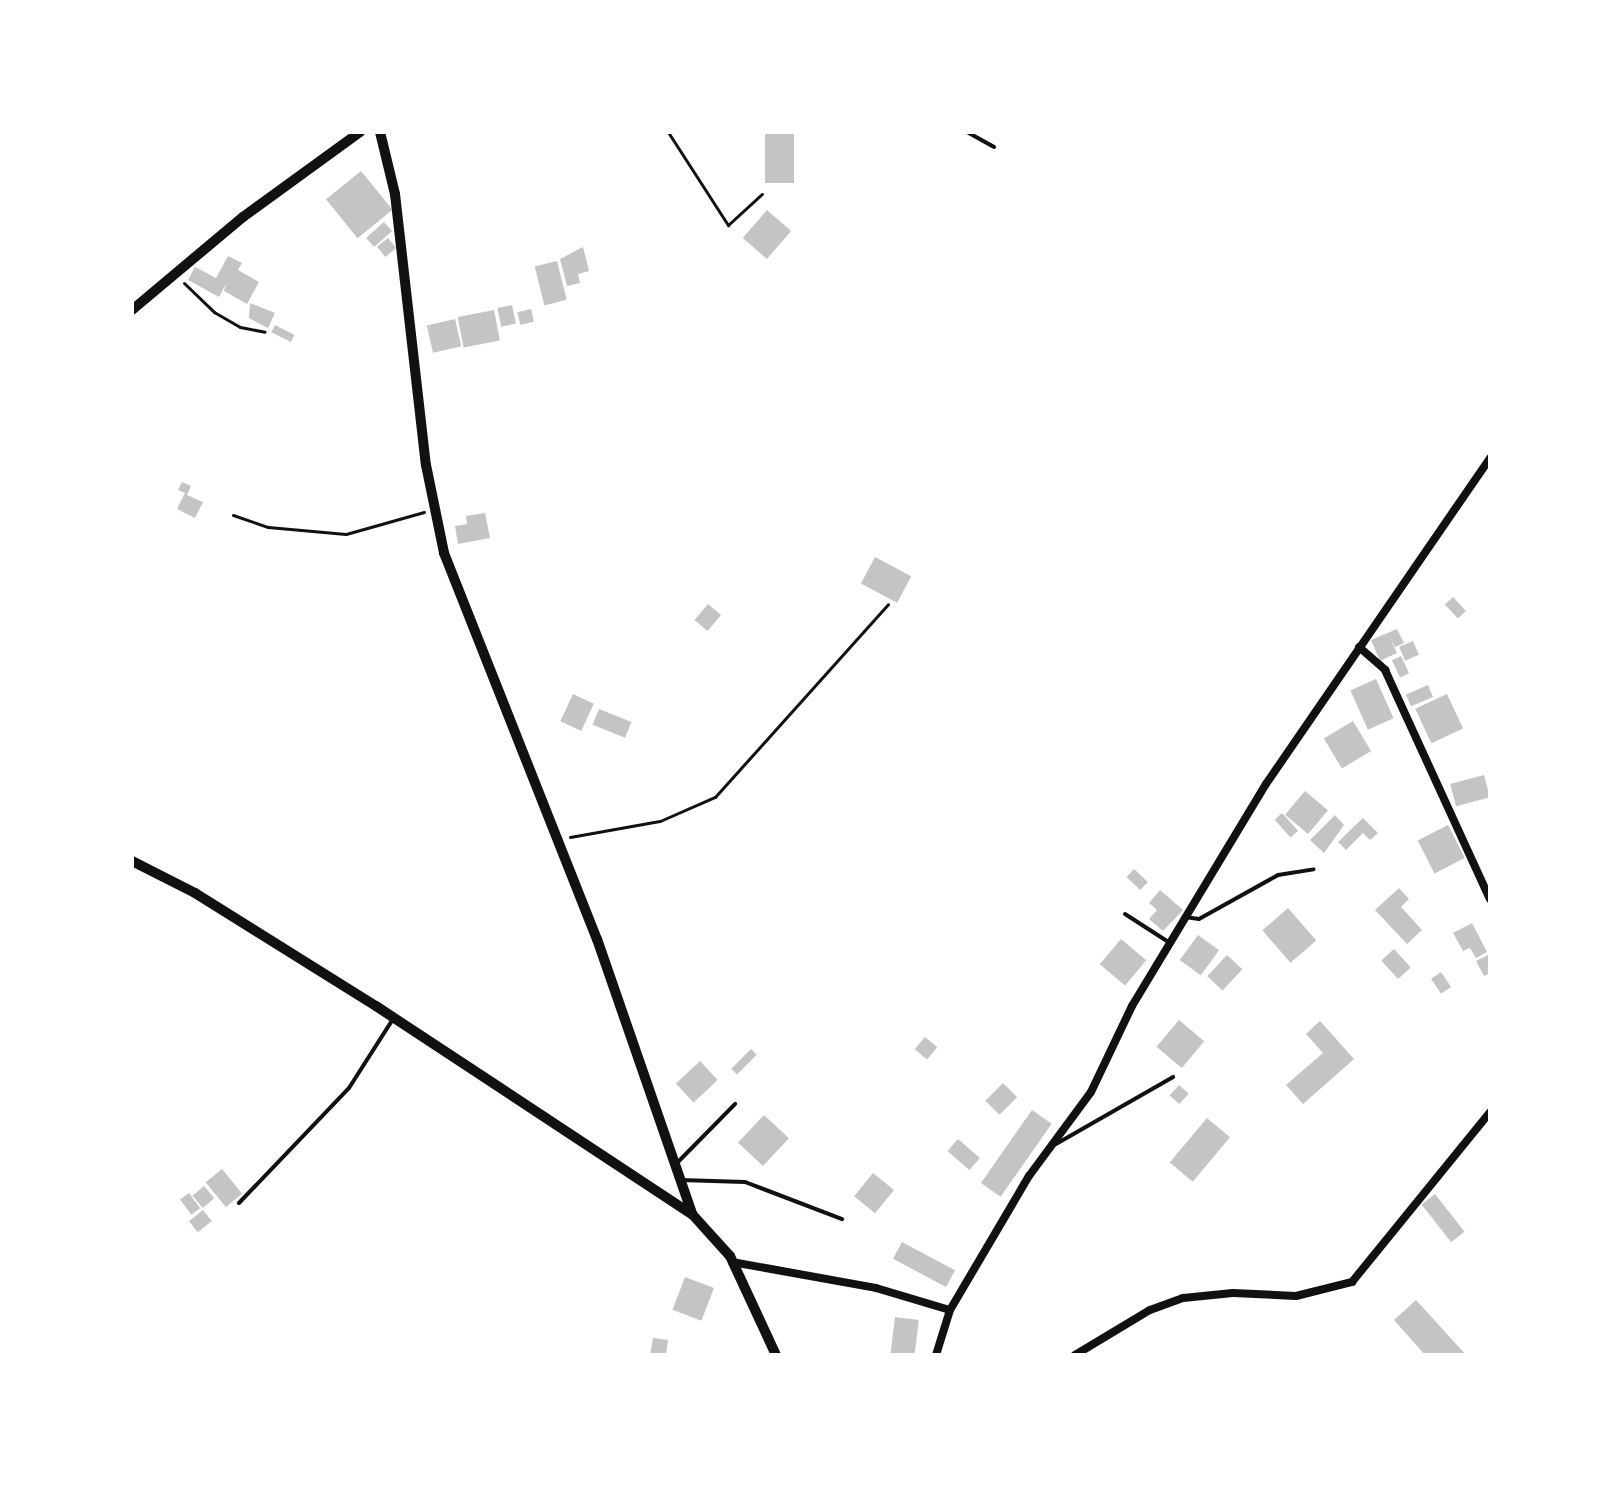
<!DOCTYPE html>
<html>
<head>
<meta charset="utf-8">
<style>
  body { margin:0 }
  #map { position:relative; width:1622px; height:1487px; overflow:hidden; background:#fff; font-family:Karla,sans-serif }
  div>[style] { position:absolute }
  .building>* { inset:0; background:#c4c4c4; transform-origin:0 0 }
  .path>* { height:3px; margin:-1.5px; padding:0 1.5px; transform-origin:1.5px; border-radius:1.5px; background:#111 }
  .service>* { height:4px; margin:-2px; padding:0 2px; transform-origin:2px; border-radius:2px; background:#111 }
  .minor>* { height:8px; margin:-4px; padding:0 4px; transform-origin:4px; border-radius:4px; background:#111 }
  .tertiary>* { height:10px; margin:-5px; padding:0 5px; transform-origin:5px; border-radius:5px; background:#111 }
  span { translate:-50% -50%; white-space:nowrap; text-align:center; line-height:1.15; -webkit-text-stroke:8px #fff; paint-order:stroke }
  .frame { position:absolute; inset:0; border:134px solid #fff; pointer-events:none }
</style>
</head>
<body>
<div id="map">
  <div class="building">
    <i style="left:765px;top:132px;width:29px;height:51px"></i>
    <i style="left:361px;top:171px;width:50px;height:45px;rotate:51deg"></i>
    <i style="left:767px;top:210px;width:32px;height:37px;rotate:41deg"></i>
    <i style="left:384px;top:222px;width:12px;height:24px;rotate:48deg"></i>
    <i style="left:388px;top:238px;width:13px;height:14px;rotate:51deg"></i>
    <i style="clip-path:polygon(583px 247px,589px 271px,578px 274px,580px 283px,567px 286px,560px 259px)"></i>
    <i style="clip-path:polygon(228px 256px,242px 263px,238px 270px,259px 282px,247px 304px,224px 291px,226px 284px,219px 297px,188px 280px,195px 267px,216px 278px)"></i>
    <i style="left:557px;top:261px;width:40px;height:23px;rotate:76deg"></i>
    <i style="clip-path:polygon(250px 303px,275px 313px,268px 328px,249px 318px)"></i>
    <i style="left:512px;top:305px;width:19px;height:15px;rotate:78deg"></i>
    <i style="left:531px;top:309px;width:13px;height:14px;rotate:77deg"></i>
    <i style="left:494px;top:310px;width:31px;height:37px;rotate:79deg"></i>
    <i style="left:455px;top:319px;width:28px;height:29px;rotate:77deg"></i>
    <i style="left:275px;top:325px;width:22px;height:8px;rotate:27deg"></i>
    <i style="clip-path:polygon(182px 482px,191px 486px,187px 495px,203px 502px,195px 518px,177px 509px,185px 493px,178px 490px)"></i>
    <i style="clip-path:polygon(485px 513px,490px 538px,458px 544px,455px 526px,467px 524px,466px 516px)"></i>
    <i style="left:875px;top:557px;width:41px;height:30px;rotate:28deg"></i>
    <i style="left:1453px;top:597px;width:19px;height:11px;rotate:47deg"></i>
    <i style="left:708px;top:604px;width:17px;height:21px;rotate:40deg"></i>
    <i style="clip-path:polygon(1397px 629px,1404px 643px,1395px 647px,1389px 636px,1397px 653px,1380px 661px,1371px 640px)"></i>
    <i style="left:1413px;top:641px;width:15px;height:15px;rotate:67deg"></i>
    <i style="left:1401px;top:656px;width:19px;height:10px;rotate:65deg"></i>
    <i style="left:1376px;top:679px;width:43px;height:28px;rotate:66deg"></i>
    <i style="left:1428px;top:685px;width:13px;height:24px;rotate:67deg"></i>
    <i style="left:573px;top:694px;width:23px;height:30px;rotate:25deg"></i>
    <i style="left:1447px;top:694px;width:38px;height:35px;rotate:65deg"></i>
    <i style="left:599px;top:709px;width:35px;height:17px;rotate:22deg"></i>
    <i style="left:1353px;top:721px;width:35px;height:34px;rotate:59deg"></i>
    <i style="left:1484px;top:775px;width:23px;height:35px;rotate:75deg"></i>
    <i style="left:1305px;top:791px;width:30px;height:31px;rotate:40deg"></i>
    <i style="left:1282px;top:813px;width:24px;height:10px;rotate:48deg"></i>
    <i style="clip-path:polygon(1335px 815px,1344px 825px,1324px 853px,1310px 840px)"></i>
    <i style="clip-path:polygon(1363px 818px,1378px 833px,1370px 840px,1363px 833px,1346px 850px,1338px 842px)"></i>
    <i style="left:1448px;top:825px;width:37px;height:34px;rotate:63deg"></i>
    <i style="left:1134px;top:869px;width:19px;height:11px;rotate:43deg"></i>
    <i style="clip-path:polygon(1399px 888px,1409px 899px,1401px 907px,1422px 930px,1407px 944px,1375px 910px)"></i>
    <i style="clip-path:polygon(1160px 890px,1183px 910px,1163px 931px,1149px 919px,1157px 910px,1149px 903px)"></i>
    <i style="left:1288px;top:908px;width:43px;height:34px;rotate:49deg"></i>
    <i style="clip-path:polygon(1472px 923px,1487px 952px,1476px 958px,1470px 948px,1463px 951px,1453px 933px)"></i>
    <i style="left:1198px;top:935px;width:26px;height:31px;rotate:36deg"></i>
    <i style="left:1121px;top:939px;width:33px;height:33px;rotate:40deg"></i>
    <i style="left:1394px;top:949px;width:25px;height:17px;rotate:48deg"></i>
    <i style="clip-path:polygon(1490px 954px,1490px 973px,1484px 976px,1476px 961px)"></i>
    <i style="left:1227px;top:955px;width:21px;height:29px;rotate:43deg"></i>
    <i style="left:1441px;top:972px;width:18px;height:12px;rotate:56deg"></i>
    <i style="left:1179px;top:1020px;width:33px;height:35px;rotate:40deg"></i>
    <i style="clip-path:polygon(1320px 1021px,1354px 1059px,1303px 1104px,1286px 1085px,1323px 1053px,1306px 1034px)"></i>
    <i style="left:925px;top:1037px;width:16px;height:16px;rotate:40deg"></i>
    <i style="left:751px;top:1049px;width:8px;height:28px;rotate:45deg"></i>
    <i style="left:700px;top:1061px;width:26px;height:33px;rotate:47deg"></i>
    <i style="left:1003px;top:1083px;width:20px;height:25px;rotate:45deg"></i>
    <i style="left:1179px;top:1085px;width:13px;height:14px;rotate:42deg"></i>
    <i style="left:1032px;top:1110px;width:24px;height:89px;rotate:35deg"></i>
    <i style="left:764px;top:1115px;width:34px;height:38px;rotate:43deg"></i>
    <i style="left:1207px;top:1118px;width:30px;height:58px;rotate:40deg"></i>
    <i style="left:958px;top:1139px;width:29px;height:16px;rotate:41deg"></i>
    <i style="left:222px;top:1169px;width:32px;height:21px;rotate:51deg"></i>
    <i style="left:873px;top:1173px;width:27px;height:30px;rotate:39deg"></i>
    <i style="left:204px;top:1186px;width:16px;height:15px;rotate:50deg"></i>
    <i style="left:189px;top:1193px;width:19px;height:11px;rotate:54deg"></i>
    <i style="left:1435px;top:1194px;width:48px;height:17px;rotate:52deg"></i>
    <i style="left:203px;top:1210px;width:14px;height:18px;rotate:51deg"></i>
    <i style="left:902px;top:1242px;width:60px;height:19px;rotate:28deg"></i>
    <i style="left:685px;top:1277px;width:31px;height:35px;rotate:21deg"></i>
    <i style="clip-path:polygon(1416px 1300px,1466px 1355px,1425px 1355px,1394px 1320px)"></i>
    <i style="left:895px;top:1317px;width:24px;height:38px;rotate:7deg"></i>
    <i style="clip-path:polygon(653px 1338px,668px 1340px,666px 1355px,650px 1355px)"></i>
  </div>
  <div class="path">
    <i style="left:668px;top:132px;width:111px;rotate:57.2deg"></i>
    <i style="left:728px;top:225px;width:46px;rotate:-42.4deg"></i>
    <i style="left:184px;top:283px;width:42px;rotate:44deg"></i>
    <i style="left:214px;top:312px;width:30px;rotate:30deg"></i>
    <i style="left:240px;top:327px;width:25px;rotate:11deg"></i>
    <i style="left:233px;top:515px;width:37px;rotate:19deg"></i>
    <i style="left:268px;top:527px;width:78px;rotate:5.1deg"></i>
    <i style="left:346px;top:534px;width:81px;rotate:-15.8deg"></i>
    <i style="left:570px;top:837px;width:91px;rotate:-10.1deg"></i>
    <i style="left:660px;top:821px;width:60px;rotate:-23.6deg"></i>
    <i style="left:715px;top:797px;width:259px;rotate:-48.1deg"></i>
  </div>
  <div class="service">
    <i style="left:967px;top:132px;width:31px;rotate:29deg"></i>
    <i style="left:1125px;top:914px;width:54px;rotate:32.8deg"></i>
    <i style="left:1185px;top:917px;width:14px;rotate:8deg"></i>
    <i style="left:1199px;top:919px;width:90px;rotate:-29.1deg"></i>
    <i style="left:1278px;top:875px;width:36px;rotate:-9deg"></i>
    <i style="left:1056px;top:1144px;width:135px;rotate:-29.8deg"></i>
    <i style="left:677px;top:1163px;width:83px;rotate:-45.5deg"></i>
    <i style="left:680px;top:1180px;width:65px;rotate:1.8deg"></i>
    <i style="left:745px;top:1182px;width:104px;rotate:20.9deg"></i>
    <i style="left:239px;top:1203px;width:159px;rotate:-46.3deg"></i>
    <i style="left:349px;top:1088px;width:82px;rotate:-57.5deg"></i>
  </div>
  <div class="minor">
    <i style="left:1359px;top:647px;width:35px;rotate:41deg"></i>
    <i style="left:1385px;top:670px;width:252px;rotate:65.4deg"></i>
    <i style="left:732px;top:1262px;width:146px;rotate:10.2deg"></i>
    <i style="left:876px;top:1288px;width:77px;rotate:16.6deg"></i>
    <i style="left:936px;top:1355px;width:47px;rotate:-72.7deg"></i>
    <i style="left:950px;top:1310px;width:156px;rotate:-59.5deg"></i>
    <i style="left:1029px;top:1176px;width:104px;rotate:-53.6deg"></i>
    <i style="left:1091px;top:1092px;width:95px;rotate:-64.5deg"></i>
    <i style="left:1132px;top:1006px;width:259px;rotate:-58.9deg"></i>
    <i style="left:1266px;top:784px;width:396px;rotate:-55.5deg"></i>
    <i style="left:1075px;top:1355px;width:87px;rotate:-31deg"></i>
    <i style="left:1150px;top:1310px;width:35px;rotate:-20deg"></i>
    <i style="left:1183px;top:1298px;width:50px;rotate:-5.7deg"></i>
    <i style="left:1233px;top:1293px;width:63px;rotate:2.7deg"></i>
    <i style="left:1296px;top:1296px;width:58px;rotate:-14deg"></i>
    <i style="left:1352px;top:1282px;width:219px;rotate:-50.9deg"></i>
  </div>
  <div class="tertiary">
    <i style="left:380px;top:132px;width:64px;rotate:76.4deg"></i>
    <i style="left:395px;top:194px;width:273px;rotate:83.5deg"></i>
    <i style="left:426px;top:465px;width:90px;rotate:78.4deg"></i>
    <i style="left:444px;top:553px;width:415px;rotate:68.4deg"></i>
    <i style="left:597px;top:939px;width:291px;rotate:70.9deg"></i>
    <i style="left:132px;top:310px;width:145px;rotate:-40deg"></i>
    <i style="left:243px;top:217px;width:145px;rotate:-36deg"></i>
    <i style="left:132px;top:861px;width:71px;rotate:26.9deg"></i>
    <i style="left:195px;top:893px;width:213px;rotate:32deg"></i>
    <i style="left:376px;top:1006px;width:378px;rotate:33.4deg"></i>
    <i style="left:692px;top:1214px;width:57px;rotate:47.9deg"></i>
    <i style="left:730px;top:1256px;width:109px;rotate:65.1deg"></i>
  </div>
  <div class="frame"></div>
</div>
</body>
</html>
